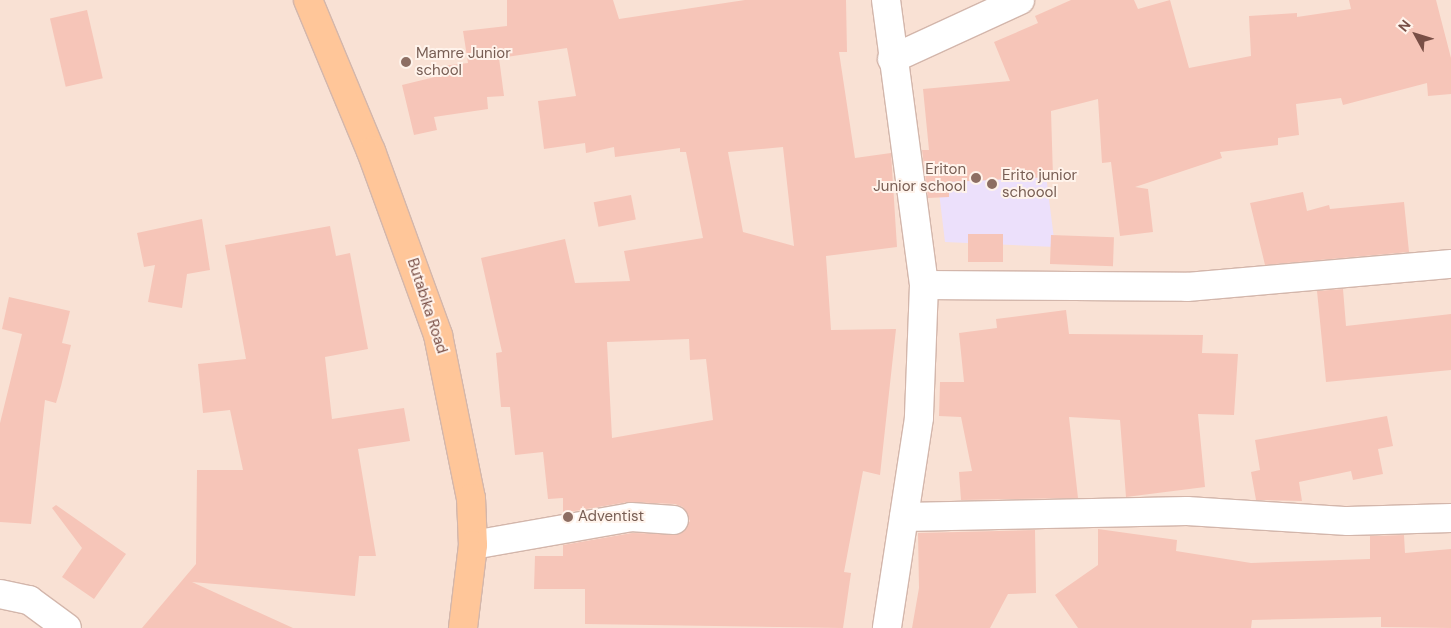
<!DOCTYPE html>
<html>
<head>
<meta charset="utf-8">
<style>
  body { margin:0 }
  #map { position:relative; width:1451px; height:628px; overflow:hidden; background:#feefe3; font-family:"DM Sans",sans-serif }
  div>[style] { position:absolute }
  .residential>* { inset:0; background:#f9e1d4; transform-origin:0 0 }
  .education>* { inset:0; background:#ece0fb }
  .building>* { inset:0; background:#f6c5b8; transform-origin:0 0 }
  .roads { filter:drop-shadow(1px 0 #d3b6ab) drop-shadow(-1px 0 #d3b6ab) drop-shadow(0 1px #d3b6ab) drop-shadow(0 -1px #d3b6ab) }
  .minor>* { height:28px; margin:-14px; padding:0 14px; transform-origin:14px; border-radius:14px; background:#fff }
  .major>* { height:28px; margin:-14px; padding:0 14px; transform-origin:14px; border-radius:14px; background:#ffc699 }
  .dots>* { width:14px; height:14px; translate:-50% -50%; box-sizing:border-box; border:2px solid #fff3eb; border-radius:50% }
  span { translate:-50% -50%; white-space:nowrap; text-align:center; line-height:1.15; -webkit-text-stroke:4px #fff3eb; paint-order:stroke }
  .education-label { font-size:15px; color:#785e54 }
  .left { translate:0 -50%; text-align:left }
  .right { translate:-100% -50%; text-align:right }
  .street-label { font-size:15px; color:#794f46 }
  .north { position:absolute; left:1391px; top:10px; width:50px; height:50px; -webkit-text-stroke:4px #fff3eb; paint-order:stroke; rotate:309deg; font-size:14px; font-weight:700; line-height:20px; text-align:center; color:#794f46 }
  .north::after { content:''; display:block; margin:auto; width:18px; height:22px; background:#794f46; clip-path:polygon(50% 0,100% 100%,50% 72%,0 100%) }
</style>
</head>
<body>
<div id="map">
  <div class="residential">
    <i style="left:0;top:0;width:1451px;height:628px"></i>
  </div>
  <div class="education">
    <i style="clip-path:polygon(1039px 119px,1055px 247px,945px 242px,931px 126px)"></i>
  </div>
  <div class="building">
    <i style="clip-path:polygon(evenodd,507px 0,613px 0,619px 19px,745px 0,846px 0,847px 52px,839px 52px,855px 158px,891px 153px,897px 247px,826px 256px,831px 330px,896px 329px,880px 475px,863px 471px,844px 572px,851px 573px,843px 628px,585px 624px,585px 589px,534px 589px,535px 556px,563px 556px,563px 545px,632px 533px,680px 534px,690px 521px,683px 507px,675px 504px,628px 502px,563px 513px,563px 498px,548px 499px,543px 452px,515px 455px,510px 407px,501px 407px,496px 353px,502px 352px,481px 258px,565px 239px,575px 283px,630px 281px,624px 251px,703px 238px,686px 152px,680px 152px,680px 148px,615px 157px,614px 147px,586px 153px,585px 143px,544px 149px,538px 101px,576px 96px,567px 48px,499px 58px,504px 96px,487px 97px,488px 109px,434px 117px,437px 130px,414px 135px,402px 85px,443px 75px,442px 66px,468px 63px,463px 31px,507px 26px,507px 0,783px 147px,794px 246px,743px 232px,728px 152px,783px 147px,507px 0,689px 339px,690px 360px,706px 359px,713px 420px,612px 438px,607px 342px,689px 339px)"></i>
    <i style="clip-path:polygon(1071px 0,1134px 0,1138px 9px,1170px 0,1189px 68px,1251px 56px,1249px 16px,1297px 13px,1297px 17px,1351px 9px,1349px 0,1436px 0,1451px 58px,1451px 94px,1428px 96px,1427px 83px,1343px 105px,1341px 98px,1296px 104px,1299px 135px,1278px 138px,1278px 145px,1220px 152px,1222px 158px,1135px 187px,1148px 189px,1153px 232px,1120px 236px,1111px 162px,1102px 163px,1098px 99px,1051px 111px,1053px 177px,949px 182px,949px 197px,928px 198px,922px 150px,929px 150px,923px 89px,1010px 81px,994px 42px,1038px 23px,1035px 16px)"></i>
    <i style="left:87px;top:10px;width:70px;height:38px;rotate:77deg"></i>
    <i style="clip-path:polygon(1303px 192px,1307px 211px,1329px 205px,1330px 209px,1404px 202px,1409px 252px,1265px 265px,1250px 203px)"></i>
    <i style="left:631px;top:195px;width:25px;height:38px;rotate:79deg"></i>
    <i style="clip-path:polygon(202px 219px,210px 270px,187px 274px,182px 308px,148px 302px,155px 265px,144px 267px,137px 233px)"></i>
    <i style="clip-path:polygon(330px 226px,336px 256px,350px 253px,368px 349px,325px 357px,332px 419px,404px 408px,410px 441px,358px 449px,376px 556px,359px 556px,355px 596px,192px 582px,293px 628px,142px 628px,196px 564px,197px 470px,243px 470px,230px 410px,203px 413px,198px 364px,246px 359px,225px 245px)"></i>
    <i style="left:1003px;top:234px;width:28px;height:35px;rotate:90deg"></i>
    <i style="left:1051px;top:235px;width:63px;height:29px;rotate:2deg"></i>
    <i style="clip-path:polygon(1343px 289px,1346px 326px,1451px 314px,1451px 370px,1326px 382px,1317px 291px)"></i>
    <i style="clip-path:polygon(9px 297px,70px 311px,62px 343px,71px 345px,61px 386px,56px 403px,45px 400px,31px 524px,0 522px,0 423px,22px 334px,2px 329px)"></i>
    <i style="clip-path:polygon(1066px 310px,1069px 334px,1203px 335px,1202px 353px,1238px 354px,1234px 415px,1198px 414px,1205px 487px,1126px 497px,1120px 420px,1069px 417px,1078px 498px,961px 500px,959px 472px,972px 471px,961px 417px,939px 416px,940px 382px,964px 382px,959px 333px,997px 328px,996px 319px)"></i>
    <i style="clip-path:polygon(1387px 416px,1393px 446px,1378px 449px,1383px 474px,1353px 480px,1351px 471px,1299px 482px,1302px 501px,1256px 500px,1251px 472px,1260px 470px,1255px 440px)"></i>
    <i style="clip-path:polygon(56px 505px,126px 554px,94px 599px,62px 577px,82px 548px,52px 508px)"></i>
    <i style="clip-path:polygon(1098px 529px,1177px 540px,1176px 551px,1251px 563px,1370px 559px,1370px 536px,1404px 535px,1405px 553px,1451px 549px,1451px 628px,1381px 627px,1381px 617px,1252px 620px,1251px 628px,1078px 628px,1055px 595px,1098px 565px)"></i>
    <i style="clip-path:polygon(1035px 530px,1036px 593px,1008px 594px,990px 628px,912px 628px,919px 588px,918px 533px)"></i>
  </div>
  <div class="roads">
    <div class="minor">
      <i style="left:886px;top:0;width:288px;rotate:82.4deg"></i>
      <i style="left:924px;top:285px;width:133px;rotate:92.2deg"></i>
      <i style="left:919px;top:418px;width:212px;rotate:98.7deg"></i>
      <i style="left:892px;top:59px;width:141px;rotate:-24.7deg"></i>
      <i style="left:924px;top:285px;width:263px;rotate:0.4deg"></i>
      <i style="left:1187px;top:287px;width:265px;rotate:-5deg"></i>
      <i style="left:904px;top:517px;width:283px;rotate:-1.2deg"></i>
      <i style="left:1187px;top:511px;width:161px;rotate:3.6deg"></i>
      <i style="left:1348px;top:521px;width:103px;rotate:-1.7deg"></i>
      <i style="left:473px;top:545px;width:160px;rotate:-10deg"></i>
      <i style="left:631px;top:517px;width:43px;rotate:4deg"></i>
      <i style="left:0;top:594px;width:30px;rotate:12deg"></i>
      <i style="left:29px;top:600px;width:47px;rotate:36.4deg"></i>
    </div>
    <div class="major">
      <i style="left:308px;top:0;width:164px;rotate:67.4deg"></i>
      <i style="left:371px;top:151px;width:196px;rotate:70deg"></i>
      <i style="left:438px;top:335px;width:166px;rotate:78.6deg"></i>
      <i style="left:471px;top:498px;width:47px;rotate:87.6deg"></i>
      <i style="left:473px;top:545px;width:84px;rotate:96.9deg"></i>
    </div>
  </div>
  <div class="dots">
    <i style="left:406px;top:62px;background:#8d6e63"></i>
    <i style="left:976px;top:178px;background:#8d6e63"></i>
    <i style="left:992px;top:184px;background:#8d6e63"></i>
    <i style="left:568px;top:517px;background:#8d6e63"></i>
  </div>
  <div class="education-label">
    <span class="left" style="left:416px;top:62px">Mamre Junior<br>school</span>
    <span class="right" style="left:966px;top:178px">Eriton<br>Junior school</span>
    <span class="left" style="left:1002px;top:184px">Erito junior<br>schoool</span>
    <span class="left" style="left:578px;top:517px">Adventist</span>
  </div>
  <div class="street-label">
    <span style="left:427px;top:306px;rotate:72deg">Butabika Road</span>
  </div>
  <div class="north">N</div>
</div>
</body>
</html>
